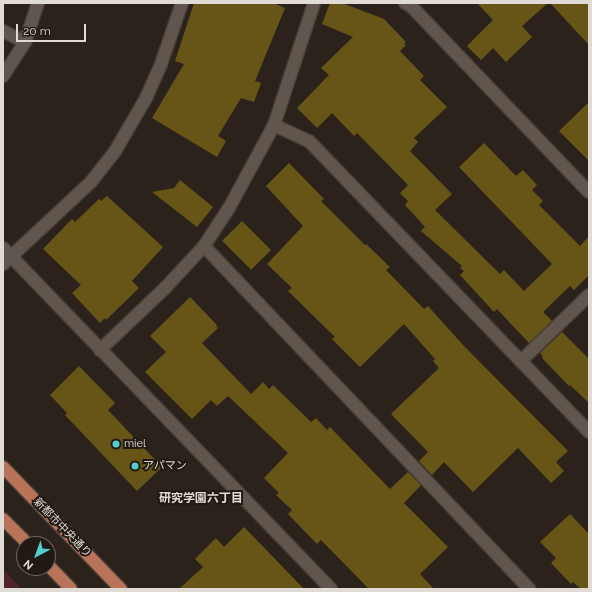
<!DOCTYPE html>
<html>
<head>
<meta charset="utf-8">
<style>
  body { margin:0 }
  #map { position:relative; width:592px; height:592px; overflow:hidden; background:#2b231b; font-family:Raleway,"Noto Sans JP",sans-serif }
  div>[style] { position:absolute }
  .green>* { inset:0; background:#4e2429 }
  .building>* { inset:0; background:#675517; transform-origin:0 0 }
  .roads { filter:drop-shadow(1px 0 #453e37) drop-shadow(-1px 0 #453e37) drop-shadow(0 1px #453e37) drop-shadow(0 -1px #453e37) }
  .street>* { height:12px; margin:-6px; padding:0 6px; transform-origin:6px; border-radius:6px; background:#60564d }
  .primary>* { height:12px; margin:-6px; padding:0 6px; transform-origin:6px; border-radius:6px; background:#b87358 }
  .dots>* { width:11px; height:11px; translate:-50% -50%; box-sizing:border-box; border:2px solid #221a12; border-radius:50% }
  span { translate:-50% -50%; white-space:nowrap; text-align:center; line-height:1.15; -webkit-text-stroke:4px #221a12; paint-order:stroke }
  .poi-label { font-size:11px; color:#e1dbd5 }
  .left { translate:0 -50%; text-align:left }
  .street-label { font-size:11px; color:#e1dbd5 }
  .neighbourhood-label { font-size:12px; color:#e1dbd5; font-weight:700 }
  .frame { position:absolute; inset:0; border:4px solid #e1dbd5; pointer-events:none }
  .north { position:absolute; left:16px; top:536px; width:40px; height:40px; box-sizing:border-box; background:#221a12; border:1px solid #6e6760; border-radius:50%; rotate:221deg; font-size:11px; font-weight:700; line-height:16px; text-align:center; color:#e1dbd5 }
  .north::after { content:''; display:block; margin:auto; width:14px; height:18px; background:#52cdcf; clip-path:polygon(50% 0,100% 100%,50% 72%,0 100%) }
  .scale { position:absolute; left:16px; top:24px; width:70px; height:18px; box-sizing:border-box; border:2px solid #e1dbd5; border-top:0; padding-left:5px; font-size:12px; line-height:14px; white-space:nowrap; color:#e1dbd5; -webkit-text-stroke:3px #221a12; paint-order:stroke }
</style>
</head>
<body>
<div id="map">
  <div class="green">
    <i style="clip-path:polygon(3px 569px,22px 589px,3px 589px)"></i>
  </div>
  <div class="building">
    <i style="clip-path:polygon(194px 3px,273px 3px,285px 8px,255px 81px,261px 83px,254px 102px,241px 98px,218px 136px,226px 141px,217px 157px,152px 118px,184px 64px,175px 61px)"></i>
    <i style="clip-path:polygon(330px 3px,342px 3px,384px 19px,406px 42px,404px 44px,406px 45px,400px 51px,424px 76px,420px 80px,447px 107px,414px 138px,418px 142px,410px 151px,452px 194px,435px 210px,500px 274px,504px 270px,524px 291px,552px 264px,459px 167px,484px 143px,516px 176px,523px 170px,537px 185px,532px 190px,543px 201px,539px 205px,580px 246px,589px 236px,589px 275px,574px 290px,570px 286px,543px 312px,552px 321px,529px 343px,497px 309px,494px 312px,460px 275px,464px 271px,460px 268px,462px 266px,421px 231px,425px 227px,405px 205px,408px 201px,400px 193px,408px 185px,357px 133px,354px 136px,332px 113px,317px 128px,297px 108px,329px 75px,321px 68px,353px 37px,322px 24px)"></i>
    <i style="clip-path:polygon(477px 3px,548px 3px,522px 26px,532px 37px,506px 62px,493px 48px,481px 60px,467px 46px,493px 20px)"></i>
    <i style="clip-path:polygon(550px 3px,589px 3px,589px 45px)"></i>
    <i style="clip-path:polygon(589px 102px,589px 161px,559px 131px)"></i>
    <i style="clip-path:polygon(289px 163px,324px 199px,321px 201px,365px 245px,366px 244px,390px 267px,386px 270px,424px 309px,428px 306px,463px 345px,568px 451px,556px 462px,564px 471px,551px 483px,518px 448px,473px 492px,444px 462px,432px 475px,419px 461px,428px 452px,391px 414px,439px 368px,433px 361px,435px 359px,404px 324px,360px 367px,332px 339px,335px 337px,288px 291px,292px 288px,267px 264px,303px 226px,266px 186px)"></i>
    <i style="clip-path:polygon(180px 180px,213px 207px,197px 227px,152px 192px,174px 188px)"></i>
    <i style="clip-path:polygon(107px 196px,163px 247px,132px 281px,139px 288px,106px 320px,105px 318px,100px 323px,72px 293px,81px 285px,43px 249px,72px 219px,75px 222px,99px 199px,101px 201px)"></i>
    <i style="left:242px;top:221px;width:41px;height:28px;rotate:45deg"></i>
    <i style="clip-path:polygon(190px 297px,217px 325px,216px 326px,218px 328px,202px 343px,251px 394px,263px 382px,269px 389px,273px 385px,311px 422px,316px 418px,327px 430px,330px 427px,390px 489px,408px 472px,421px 485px,404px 503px,448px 547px,420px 574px,434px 589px,369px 589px,321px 540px,317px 544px,288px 514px,292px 510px,276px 495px,279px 493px,264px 478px,288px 453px,228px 396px,217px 406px,211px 400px,192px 419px,145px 372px,166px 352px,150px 336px)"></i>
    <i style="clip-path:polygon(562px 332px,589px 359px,589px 403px,570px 385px,569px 386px,542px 358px,543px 357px,540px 353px)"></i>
    <i style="clip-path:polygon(79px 366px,115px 403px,108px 410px,162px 467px,137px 491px,65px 415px,67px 413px,50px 395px)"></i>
    <i style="clip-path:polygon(570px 514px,589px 534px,589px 589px,581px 589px,573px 582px,571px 584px,551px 563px,556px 558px,540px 542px)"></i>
    <i style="clip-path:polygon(244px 527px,304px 589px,179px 589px,203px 567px,195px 559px,216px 538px,224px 547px)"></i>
  </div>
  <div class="roads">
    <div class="street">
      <i style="left:405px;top:3px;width:7px;rotate:27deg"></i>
      <i style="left:411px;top:6px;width:257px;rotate:46.3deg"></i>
      <i style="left:3px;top:31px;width:25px;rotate:27deg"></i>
      <i style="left:3px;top:76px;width:40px;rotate:-57.1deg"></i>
      <i style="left:25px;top:42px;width:41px;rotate:-71.6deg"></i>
      <i style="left:274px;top:125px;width:38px;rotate:25deg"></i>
      <i style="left:309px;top:141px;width:404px;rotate:46.1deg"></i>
      <i style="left:204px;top:246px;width:473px;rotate:46.5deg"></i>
      <i style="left:3px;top:248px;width:473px;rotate:46.1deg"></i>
      <i style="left:3px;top:264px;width:120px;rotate:-43deg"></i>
      <i style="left:91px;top:182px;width:37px;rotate:-52deg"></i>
      <i style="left:114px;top:153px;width:64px;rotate:-59.8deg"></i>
      <i style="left:146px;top:98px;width:37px;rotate:-66deg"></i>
      <i style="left:161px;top:64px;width:65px;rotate:-71deg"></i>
      <i style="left:100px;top:350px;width:90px;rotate:-43.6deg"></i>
      <i style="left:165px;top:288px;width:57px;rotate:-47.1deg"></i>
      <i style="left:204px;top:246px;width:45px;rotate:-56.7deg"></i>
      <i style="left:229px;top:208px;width:94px;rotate:-61.5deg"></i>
      <i style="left:274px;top:125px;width:128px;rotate:-71.8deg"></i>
      <i style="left:521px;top:361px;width:95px;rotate:-44.1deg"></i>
    </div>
    <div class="primary">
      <i style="left:3px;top:467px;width:170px;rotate:46deg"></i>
      <i style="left:3px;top:519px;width:35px;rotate:45deg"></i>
      <i style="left:48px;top:565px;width:33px;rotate:46deg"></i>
    </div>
  </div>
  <div class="dots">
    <i style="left:116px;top:444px;background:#52cdcf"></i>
    <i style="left:135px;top:466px;background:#52cdcf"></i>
  </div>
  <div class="poi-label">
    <span class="left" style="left:124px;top:444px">miel</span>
    <span class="left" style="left:143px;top:466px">アパマン</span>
  </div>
  <div class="street-label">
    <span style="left:62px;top:528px;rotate:46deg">新都市中央通り</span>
  </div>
  <div class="neighbourhood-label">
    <span style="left:201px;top:499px">研究学園六丁目</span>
  </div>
  <div class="frame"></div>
  <div class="north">N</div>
  <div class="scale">20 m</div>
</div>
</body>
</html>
